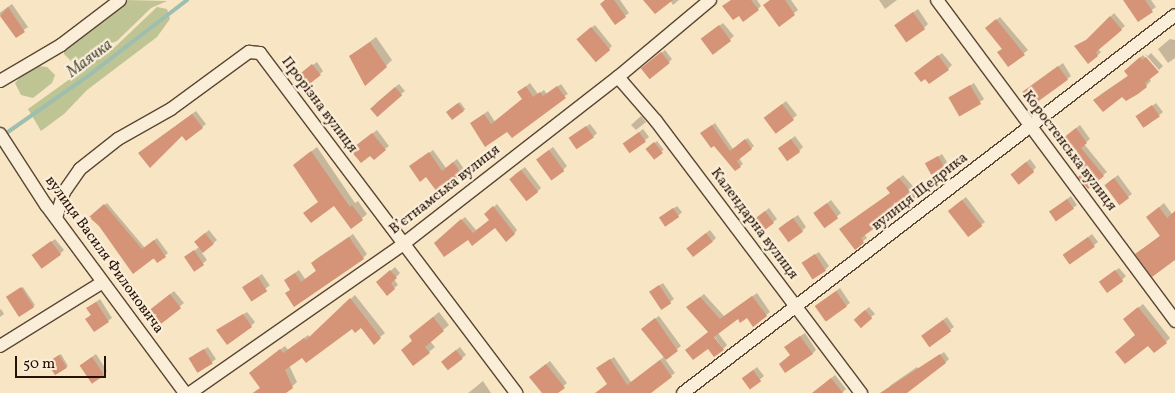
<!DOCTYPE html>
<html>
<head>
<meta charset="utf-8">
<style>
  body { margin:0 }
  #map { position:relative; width:1175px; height:393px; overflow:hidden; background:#f8e5c4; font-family:Vollkorn,serif }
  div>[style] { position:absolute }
  .green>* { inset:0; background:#bec493 }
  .shadow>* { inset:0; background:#0003; transform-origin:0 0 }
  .stream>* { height:4px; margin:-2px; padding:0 2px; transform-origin:2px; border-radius:2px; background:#9ebfb0 }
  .building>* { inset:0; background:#d59477; transform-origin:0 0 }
  .roads { filter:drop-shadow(1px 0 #5a4634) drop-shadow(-1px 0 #5a4634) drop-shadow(0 1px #5a4634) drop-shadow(0 -1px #5a4634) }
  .minor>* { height:12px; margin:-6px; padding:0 6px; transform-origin:6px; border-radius:6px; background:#faeed9 }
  span { translate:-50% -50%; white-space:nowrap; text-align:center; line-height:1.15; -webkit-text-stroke:4.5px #faeed9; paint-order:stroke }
  .street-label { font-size:15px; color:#261104 }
  .water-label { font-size:16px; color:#504e40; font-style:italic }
  .scale { position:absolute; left:15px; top:356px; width:91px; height:22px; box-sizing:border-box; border:2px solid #261104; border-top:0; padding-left:6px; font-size:15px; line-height:18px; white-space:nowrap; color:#261104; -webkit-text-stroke:4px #faeed9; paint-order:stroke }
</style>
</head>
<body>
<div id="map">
  <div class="green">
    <i style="clip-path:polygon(125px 0,167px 1px,151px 8px,117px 41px,98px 48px,88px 63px,71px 61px,64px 54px,64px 48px)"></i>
    <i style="clip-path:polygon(157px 7px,167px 9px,170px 19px,157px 37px,87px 90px,64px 114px,41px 131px,28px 109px,116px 46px)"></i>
    <i style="clip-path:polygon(38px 66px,47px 67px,55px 75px,52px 83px,33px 98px,21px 95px,15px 83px,23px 74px)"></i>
  </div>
  <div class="shadow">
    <i style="clip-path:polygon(605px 0,620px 0,629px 13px,625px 16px,601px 4px)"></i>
    <i style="clip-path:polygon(646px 0,679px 0,673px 5px,670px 0)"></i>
    <i style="clip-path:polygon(731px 0,757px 0,761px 6px,758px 9px)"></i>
    <i style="clip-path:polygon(770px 0,791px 0,798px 10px,779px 25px)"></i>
    <i style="clip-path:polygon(879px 0,897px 0,885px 9px)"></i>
    <i style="clip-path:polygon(1129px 0,1151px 0,1156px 7px,1138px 20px)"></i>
    <i style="left:12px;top:4px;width:28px;height:16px;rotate:55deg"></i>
    <i style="clip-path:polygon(918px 9px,928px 24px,924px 28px,899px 22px)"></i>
    <i style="clip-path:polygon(1114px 13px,1125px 26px,1098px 49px,1101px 52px,1098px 55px,1076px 46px,1091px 37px)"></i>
    <i style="clip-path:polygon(1000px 17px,1028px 50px,1008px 66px,998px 53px,1003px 48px,990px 25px)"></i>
    <i style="clip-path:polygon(723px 23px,734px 36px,714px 54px,706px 36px)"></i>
    <i style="clip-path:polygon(595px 25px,612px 46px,609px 49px,582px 35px)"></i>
    <i style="clip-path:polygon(376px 37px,392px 60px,386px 66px,351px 56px)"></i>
    <i style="clip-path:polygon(1170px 39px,1175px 40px,1175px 58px,1168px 63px,1158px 49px)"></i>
    <i style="clip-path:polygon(665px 50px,672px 59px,669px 62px,646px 65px)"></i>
    <i style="clip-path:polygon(942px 53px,952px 65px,948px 69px,919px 70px)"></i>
    <i style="clip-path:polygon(1151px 53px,1163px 66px,1159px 70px,1145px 54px,1148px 56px)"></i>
    <i style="clip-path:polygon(1143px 55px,1157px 72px,1149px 78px,1151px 81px,1146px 86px,1126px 99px,1123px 95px,1100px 95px,1129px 75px,1130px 66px)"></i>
    <i style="clip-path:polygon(317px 62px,323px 71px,320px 74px,302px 73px)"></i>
    <i style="clip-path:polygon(1063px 63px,1071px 76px,1067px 79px,1027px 89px)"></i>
    <i style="clip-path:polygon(530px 83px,538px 94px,544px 90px,547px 94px,561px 84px,568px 94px,508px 131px,475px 120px,488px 111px,495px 122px,524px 99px,523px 89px)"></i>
    <i style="left:974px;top:83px;width:19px;height:27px;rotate:58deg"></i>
    <i style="clip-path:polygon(399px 84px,405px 91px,401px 94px,375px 104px)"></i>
    <i style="clip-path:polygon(786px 101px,797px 115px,777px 132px,770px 114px)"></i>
    <i style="left:460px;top:102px;width:9px;height:16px;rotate:54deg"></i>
    <i style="clip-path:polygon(1156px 103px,1163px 112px,1145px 127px,1142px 114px)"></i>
    <i style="clip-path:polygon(196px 111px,206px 124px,186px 140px,182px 134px,143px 150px)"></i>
    <i style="clip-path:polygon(641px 116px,646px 122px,636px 130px,631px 125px)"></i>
    <i style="clip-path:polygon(715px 123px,733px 149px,748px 138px,754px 146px,739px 158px,743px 164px,740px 166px,705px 130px)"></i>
    <i style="clip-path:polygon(590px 124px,597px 133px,593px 137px,574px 135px)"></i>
    <i style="clip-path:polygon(1080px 125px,1090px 139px,1084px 144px,1107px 172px,1088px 187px,1067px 135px)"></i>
    <i style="clip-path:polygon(643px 129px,649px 137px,630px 152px,628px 141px)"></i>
    <i style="clip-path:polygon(377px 130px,389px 146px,385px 149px,356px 146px)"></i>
    <i style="clip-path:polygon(795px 136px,803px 147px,799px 151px,779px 149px)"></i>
    <i style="left:657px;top:141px;width:11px;height:12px;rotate:52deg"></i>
    <i style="clip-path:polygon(317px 147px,355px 203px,358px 201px,367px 214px,351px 228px,334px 204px,319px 202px,300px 160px)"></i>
    <i style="clip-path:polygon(553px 147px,567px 166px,563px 170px,541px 156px)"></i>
    <i style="clip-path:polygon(433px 150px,446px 168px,457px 159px,464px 169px,456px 182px,427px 176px,415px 163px)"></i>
    <i style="clip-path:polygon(942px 154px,947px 162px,943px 166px,927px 164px)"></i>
    <i style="clip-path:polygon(1030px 159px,1036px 167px,1033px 171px,1016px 170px)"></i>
    <i style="clip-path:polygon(525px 167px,541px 188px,537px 192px,514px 175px)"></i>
    <i style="clip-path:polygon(903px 175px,919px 193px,898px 213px,888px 216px,864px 234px,867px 238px,855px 248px,841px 229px,891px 193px,891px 185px)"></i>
    <i style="clip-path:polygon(1118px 175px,1132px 194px,1128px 197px,1109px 182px)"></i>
    <i style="clip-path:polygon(1071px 196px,1077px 205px,1073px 208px,1051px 212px)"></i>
    <i style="clip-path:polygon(966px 197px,985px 222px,981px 225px,953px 207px)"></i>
    <i style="clip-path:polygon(831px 200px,841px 213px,825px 227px,819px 210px)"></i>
    <i style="clip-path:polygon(107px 203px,145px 248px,157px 238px,168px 253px,158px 262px,91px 217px)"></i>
    <i style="clip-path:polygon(1164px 203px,1172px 214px,1175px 211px,1175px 258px,1142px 250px,1161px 235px,1152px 213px)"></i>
    <i style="clip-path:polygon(497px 204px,517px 230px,514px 234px,495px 227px,468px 238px,438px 240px,465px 217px,476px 230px,490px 220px,489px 211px)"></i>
    <i style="clip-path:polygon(677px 206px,682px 212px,678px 216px,665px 214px)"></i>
    <i style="clip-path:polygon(769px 208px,777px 219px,773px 222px,753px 221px)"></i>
    <i style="clip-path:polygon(798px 215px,806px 227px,802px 231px,783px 225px)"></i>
    <i style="clip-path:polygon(209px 230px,217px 240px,202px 253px,207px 260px,195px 270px,190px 254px,199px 247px,199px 238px)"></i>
    <i style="clip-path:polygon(710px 230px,716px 238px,712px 242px,692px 244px)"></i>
    <i style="clip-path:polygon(353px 234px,367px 254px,363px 258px,292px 289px,289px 277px,299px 270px,305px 279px,317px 270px,312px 263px,316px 259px)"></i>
    <i style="clip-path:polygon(1092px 234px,1098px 242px,1070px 264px,1068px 253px)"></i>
    <i style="clip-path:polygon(55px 239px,64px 250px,60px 254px,38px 252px)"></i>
    <i style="clip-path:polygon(819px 252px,829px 266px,825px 270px,808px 259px)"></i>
    <i style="clip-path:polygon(395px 267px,400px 273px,394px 279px,398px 285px,387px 294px,381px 279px)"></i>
    <i style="clip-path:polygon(1119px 268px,1126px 276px,1122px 280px,1104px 279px)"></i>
    <i style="left:262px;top:274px;width:14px;height:22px;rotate:56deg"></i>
    <i style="clip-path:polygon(663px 283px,674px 299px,662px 308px,654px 289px)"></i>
    <i style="clip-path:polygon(23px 287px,35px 305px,34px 306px,10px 296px)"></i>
    <i style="clip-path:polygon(840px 288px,850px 303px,827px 321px,820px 303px)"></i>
    <i style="clip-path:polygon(174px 291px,184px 303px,159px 324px,153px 308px)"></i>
    <i style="clip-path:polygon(757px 293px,770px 312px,753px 325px,747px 316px,738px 318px,718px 333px,727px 345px,723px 349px,692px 304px,704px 294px,724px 316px)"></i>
    <i style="clip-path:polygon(355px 295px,385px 333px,380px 337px,361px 327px,352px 327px,289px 365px,297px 382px,285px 393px,253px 393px,262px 387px,250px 373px,254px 369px,285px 346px,288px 350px,308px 335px,310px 337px)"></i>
    <i style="clip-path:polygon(100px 299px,112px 318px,95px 330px,87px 319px,92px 314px,92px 305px)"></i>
    <i style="clip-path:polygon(1143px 304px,1170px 338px,1166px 342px,1136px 335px,1128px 316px)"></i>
    <i style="clip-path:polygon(869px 307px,875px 314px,871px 317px,858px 316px)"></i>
    <i style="clip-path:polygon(1px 309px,4px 314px,0 317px,0 310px)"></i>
    <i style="clip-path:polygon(247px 312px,255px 322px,251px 326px,222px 327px)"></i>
    <i style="clip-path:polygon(439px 312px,449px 325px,430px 341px,435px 347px,429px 352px,402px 350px,413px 340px,410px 336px)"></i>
    <i style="clip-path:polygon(659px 316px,681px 346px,665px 359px,675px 373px,649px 393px,596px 393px,608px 384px,601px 365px,614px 357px,631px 382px,665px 356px,646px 325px)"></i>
    <i style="clip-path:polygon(947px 317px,954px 327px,950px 330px,926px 333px)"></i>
    <i style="clip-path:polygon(805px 333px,816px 350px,812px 354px,791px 355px,790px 343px)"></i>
    <i style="clip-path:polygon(208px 347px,216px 359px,199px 372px,194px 355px)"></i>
    <i style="clip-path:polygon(460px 347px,466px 355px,462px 358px,447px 357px)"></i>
    <i style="clip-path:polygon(944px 352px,949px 359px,946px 362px,904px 393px,891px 393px,888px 389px,891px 385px,917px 367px,919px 370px)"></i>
    <i style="clip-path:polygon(61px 354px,68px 366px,66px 367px,50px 361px)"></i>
    <i style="clip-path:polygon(96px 354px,107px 371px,103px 374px,85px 362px)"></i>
    <i style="clip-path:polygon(550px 361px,567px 383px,556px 393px,544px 393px,535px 373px)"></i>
    <i style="clip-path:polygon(757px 367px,764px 376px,750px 388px,747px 375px)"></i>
    <i style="clip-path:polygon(835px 375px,846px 389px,842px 393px,813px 393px)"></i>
    <i style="clip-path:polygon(483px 381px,491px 393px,468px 393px,472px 390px)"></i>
  </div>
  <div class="stream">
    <i style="left:5px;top:134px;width:101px;rotate:-34.9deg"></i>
    <i style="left:88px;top:76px;width:125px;rotate:-37.5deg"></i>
  </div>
  <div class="building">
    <i style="clip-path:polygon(605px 0,614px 0,626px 17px,615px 25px,600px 4px)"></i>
    <i style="clip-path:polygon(643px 0,673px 0,655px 14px)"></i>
    <i style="clip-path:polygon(731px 0,751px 0,759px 10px,743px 22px,739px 16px,733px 20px,722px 6px)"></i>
    <i style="clip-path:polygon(770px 0,785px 0,795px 15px,779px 27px,763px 5px)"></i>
    <i style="clip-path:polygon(1123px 0,1145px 0,1153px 12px,1138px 22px)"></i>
    <i style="clip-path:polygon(8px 7px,25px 32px,16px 38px,0 16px)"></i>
    <i style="left:913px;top:12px;width:21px;height:23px;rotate:55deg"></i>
    <i style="clip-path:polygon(1110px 16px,1122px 30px,1096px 52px,1098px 56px,1088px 64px,1074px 46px,1086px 40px)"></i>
    <i style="clip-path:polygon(996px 19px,1025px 55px,1008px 67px,997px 52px,1002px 49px,985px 28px)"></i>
    <i style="left:719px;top:25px;width:20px;height:23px;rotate:53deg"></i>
    <i style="left:591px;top:27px;width:30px;height:19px;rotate:50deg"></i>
    <i style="clip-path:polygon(370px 42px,387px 67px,365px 86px,349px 56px)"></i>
    <i style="left:661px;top:52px;width:14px;height:26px;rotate:51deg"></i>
    <i style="clip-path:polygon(938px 55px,949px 70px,929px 84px,925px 79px,921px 82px,914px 73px)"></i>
    <i style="clip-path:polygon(1140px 57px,1142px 60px,1146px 57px,1159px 72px,1145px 83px,1147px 87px,1138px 94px,1126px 101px,1122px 97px,1103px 112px,1093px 100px,1128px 76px,1124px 71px)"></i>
    <i style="left:312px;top:64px;width:14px;height:19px;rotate:51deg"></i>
    <i style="left:1058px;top:66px;width:17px;height:44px;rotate:54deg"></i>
    <i style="left:970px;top:85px;width:22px;height:25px;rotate:60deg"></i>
    <i style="clip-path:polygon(526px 86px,533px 97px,540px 92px,543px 96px,557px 86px,566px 98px,512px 138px,507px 132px,485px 147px,470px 123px,484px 114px,491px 124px,522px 99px,517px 92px)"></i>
    <i style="left:395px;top:87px;width:11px;height:33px;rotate:49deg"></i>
    <i style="left:458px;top:103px;width:10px;height:15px;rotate:53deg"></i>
    <i style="left:782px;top:104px;width:20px;height:23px;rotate:53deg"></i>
    <i style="left:1152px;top:105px;width:14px;height:20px;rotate:56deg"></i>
    <i style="clip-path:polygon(192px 114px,203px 128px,186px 141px,182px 136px,150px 168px,138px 153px)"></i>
    <i style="clip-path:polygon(712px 125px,730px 151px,745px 139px,752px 149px,737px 161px,741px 167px,735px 171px,714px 146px,711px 148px,700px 133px)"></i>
    <i style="left:586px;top:126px;width:14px;height:21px;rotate:56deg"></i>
    <i style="clip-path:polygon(1076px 128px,1087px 143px,1081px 148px,1104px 176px,1088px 189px,1078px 177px,1083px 173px,1072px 160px,1076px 158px,1062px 139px)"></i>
    <i style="left:639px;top:132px;width:12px;height:20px;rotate:55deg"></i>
    <i style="clip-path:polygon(372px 133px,386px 150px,374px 160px,370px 156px,361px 163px,350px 150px)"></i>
    <i style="left:791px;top:139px;width:16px;height:16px;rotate:55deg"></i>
    <i style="left:654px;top:142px;width:14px;height:11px;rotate:51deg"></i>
    <i style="left:549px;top:150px;width:26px;height:16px;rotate:54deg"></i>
    <i style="clip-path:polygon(311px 151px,350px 207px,352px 205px,363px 220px,351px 229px,334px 206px,311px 223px,303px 213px,318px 202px,293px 165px)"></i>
    <i style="clip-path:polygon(429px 152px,442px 171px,453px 162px,461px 173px,455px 178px,456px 183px,440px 196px,426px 177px,420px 182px,409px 166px)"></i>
    <i style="left:938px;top:156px;width:13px;height:15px;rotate:61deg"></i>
    <i style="left:1026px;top:162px;width:13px;height:20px;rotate:51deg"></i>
    <i style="left:521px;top:170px;width:28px;height:15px;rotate:52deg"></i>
    <i style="clip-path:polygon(899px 178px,916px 198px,899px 214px,889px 220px,888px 218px,861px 238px,864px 243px,855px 250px,839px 229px,890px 193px,886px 188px)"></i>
    <i style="left:1114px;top:178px;width:25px;height:12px;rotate:53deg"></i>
    <i style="left:1067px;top:199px;width:12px;height:22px;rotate:55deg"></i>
    <i style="left:962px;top:200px;width:33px;height:18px;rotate:52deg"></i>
    <i style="left:827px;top:203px;width:19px;height:17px;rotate:54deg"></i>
    <i style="clip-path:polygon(104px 204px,142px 249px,154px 240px,166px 257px,157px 263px,154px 258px,133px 274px,99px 226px,89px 217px)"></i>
    <i style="clip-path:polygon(493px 206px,515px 234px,506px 242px,495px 228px,472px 246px,468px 240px,444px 257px,434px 243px,461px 219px,473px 233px,489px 220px,484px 214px)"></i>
    <i style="clip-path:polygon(1159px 207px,1167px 218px,1175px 211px,1175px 260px,1152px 277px,1135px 254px,1160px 236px,1146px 217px)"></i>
    <i style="left:673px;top:208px;width:11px;height:17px;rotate:56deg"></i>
    <i style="left:765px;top:211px;width:15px;height:21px;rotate:53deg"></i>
    <i style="left:793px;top:218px;width:17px;height:18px;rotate:54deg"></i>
    <i style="left:205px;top:233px;width:14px;height:14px;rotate:51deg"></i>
    <i style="left:706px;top:233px;width:11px;height:25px;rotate:52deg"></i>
    <i style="clip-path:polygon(349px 237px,364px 259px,294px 307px,285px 293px,290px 290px,284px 280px,295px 273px,301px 282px,316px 271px,311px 263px)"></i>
    <i style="left:1088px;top:237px;width:12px;height:31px;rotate:55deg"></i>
    <i style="left:51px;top:241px;width:17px;height:24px;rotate:54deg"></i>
    <i style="left:194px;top:250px;width:18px;height:12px;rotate:56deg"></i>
    <i style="left:815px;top:254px;width:20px;height:16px;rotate:57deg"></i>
    <i style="clip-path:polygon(390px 270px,397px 278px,391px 283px,395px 289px,387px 296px,376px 282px)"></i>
    <i style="left:1115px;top:270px;width:14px;height:20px;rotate:54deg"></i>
    <i style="left:258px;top:277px;width:17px;height:19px;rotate:57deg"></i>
    <i style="left:659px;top:285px;width:22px;height:12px;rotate:56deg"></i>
    <i style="left:21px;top:287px;width:24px;height:18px;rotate:57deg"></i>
    <i style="left:836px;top:291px;width:19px;height:26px;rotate:55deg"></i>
    <i style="left:170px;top:294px;width:18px;height:28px;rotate:52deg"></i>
    <i style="clip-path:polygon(752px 296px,767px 316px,753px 327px,747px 318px,740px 323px,738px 319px,714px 337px,724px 350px,714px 357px,708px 349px,693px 360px,685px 350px,708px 332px,686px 307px,700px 297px,720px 319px)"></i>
    <i style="clip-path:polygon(350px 298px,381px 338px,374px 345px,361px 328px,355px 333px,352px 329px,306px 363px,302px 358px,285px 370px,293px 388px,286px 393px,253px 393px,260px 388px,249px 373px,280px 349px,283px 353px,304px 338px,306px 340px)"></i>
    <i style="clip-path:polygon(96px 302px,109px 322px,94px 332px,85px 319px,91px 315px,86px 308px)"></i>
    <i style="clip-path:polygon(1138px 307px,1167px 343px,1154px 353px,1148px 346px,1125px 364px,1115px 352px,1135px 335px,1123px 319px)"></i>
    <i style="left:865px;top:310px;width:11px;height:15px;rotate:49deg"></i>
    <i style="clip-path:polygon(243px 314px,252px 327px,227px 345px,216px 330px)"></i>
    <i style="clip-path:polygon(433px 317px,444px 331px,425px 347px,430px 353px,413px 366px,401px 350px,412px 341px,409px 336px)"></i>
    <i style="clip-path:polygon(655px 318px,678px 351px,666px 360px,641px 329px)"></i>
    <i style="left:943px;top:320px;width:14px;height:27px;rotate:54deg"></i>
    <i style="clip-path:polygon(800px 336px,813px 354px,785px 373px,779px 364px,790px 355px,784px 347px)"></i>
    <i style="left:204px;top:349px;width:17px;height:18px;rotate:59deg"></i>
    <i style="left:456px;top:350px;width:11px;height:19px;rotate:52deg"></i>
    <i style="clip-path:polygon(940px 354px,946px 363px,907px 393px,880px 393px)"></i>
    <i style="left:59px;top:355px;width:15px;height:14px;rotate:58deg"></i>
    <i style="left:92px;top:357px;width:22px;height:15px;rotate:56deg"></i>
    <i style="clip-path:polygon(610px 359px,627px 385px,660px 360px,672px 377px,651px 393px,595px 393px,607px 384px,596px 368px)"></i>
    <i style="clip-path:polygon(546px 364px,565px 388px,558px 393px,542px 393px,529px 377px)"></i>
    <i style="left:753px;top:370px;width:14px;height:14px;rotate:54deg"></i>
    <i style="clip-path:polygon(831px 378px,843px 393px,812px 393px)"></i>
  </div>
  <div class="roads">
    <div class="minor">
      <i style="left:937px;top:0;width:400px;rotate:53.4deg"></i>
      <i style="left:618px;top:77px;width:58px;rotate:49.2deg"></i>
      <i style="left:656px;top:121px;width:341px;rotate:53deg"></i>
      <i style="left:0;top:81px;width:71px;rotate:-30.5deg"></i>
      <i style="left:61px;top:45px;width:74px;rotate:-37.3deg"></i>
      <i style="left:0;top:134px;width:85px;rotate:57.1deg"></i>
      <i style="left:46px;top:205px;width:234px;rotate:53.5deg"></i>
      <i style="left:56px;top:218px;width:27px;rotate:-73deg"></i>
      <i style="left:64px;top:192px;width:28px;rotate:-55deg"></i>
      <i style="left:80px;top:169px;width:48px;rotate:-38.3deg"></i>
      <i style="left:118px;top:139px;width:61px;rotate:-29.5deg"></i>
      <i style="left:171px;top:109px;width:97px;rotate:-36.2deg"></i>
      <i style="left:249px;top:52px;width:11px;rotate:5deg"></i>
      <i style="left:260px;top:53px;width:426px;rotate:53deg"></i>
      <i style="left:0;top:346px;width:121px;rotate:-31.9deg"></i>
      <i style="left:190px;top:393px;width:259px;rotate:-34.9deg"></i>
      <i style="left:402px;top:245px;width:274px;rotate:-37.9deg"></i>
      <i style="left:618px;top:77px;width:120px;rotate:-39.9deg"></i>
      <i style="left:683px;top:393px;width:620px;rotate:-37.53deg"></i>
    </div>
  </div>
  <div class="street-label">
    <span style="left:319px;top:105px;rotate:53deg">Прорізна вулиця</span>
    <span style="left:1069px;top:151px;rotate:53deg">Коростенська вулиця</span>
    <span style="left:445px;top:190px;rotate:-38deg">Вʼєтнамська вулиця</span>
    <span style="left:920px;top:192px;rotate:-38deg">вулиця Щедрика</span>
    <span style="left:754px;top:224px;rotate:53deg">Календарна вулиця</span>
    <span style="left:104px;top:255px;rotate:54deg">вулиця Василя Филоновича</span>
  </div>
  <div class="water-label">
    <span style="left:90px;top:59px;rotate:-37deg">Маячка</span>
  </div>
  <div class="scale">50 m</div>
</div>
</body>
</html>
